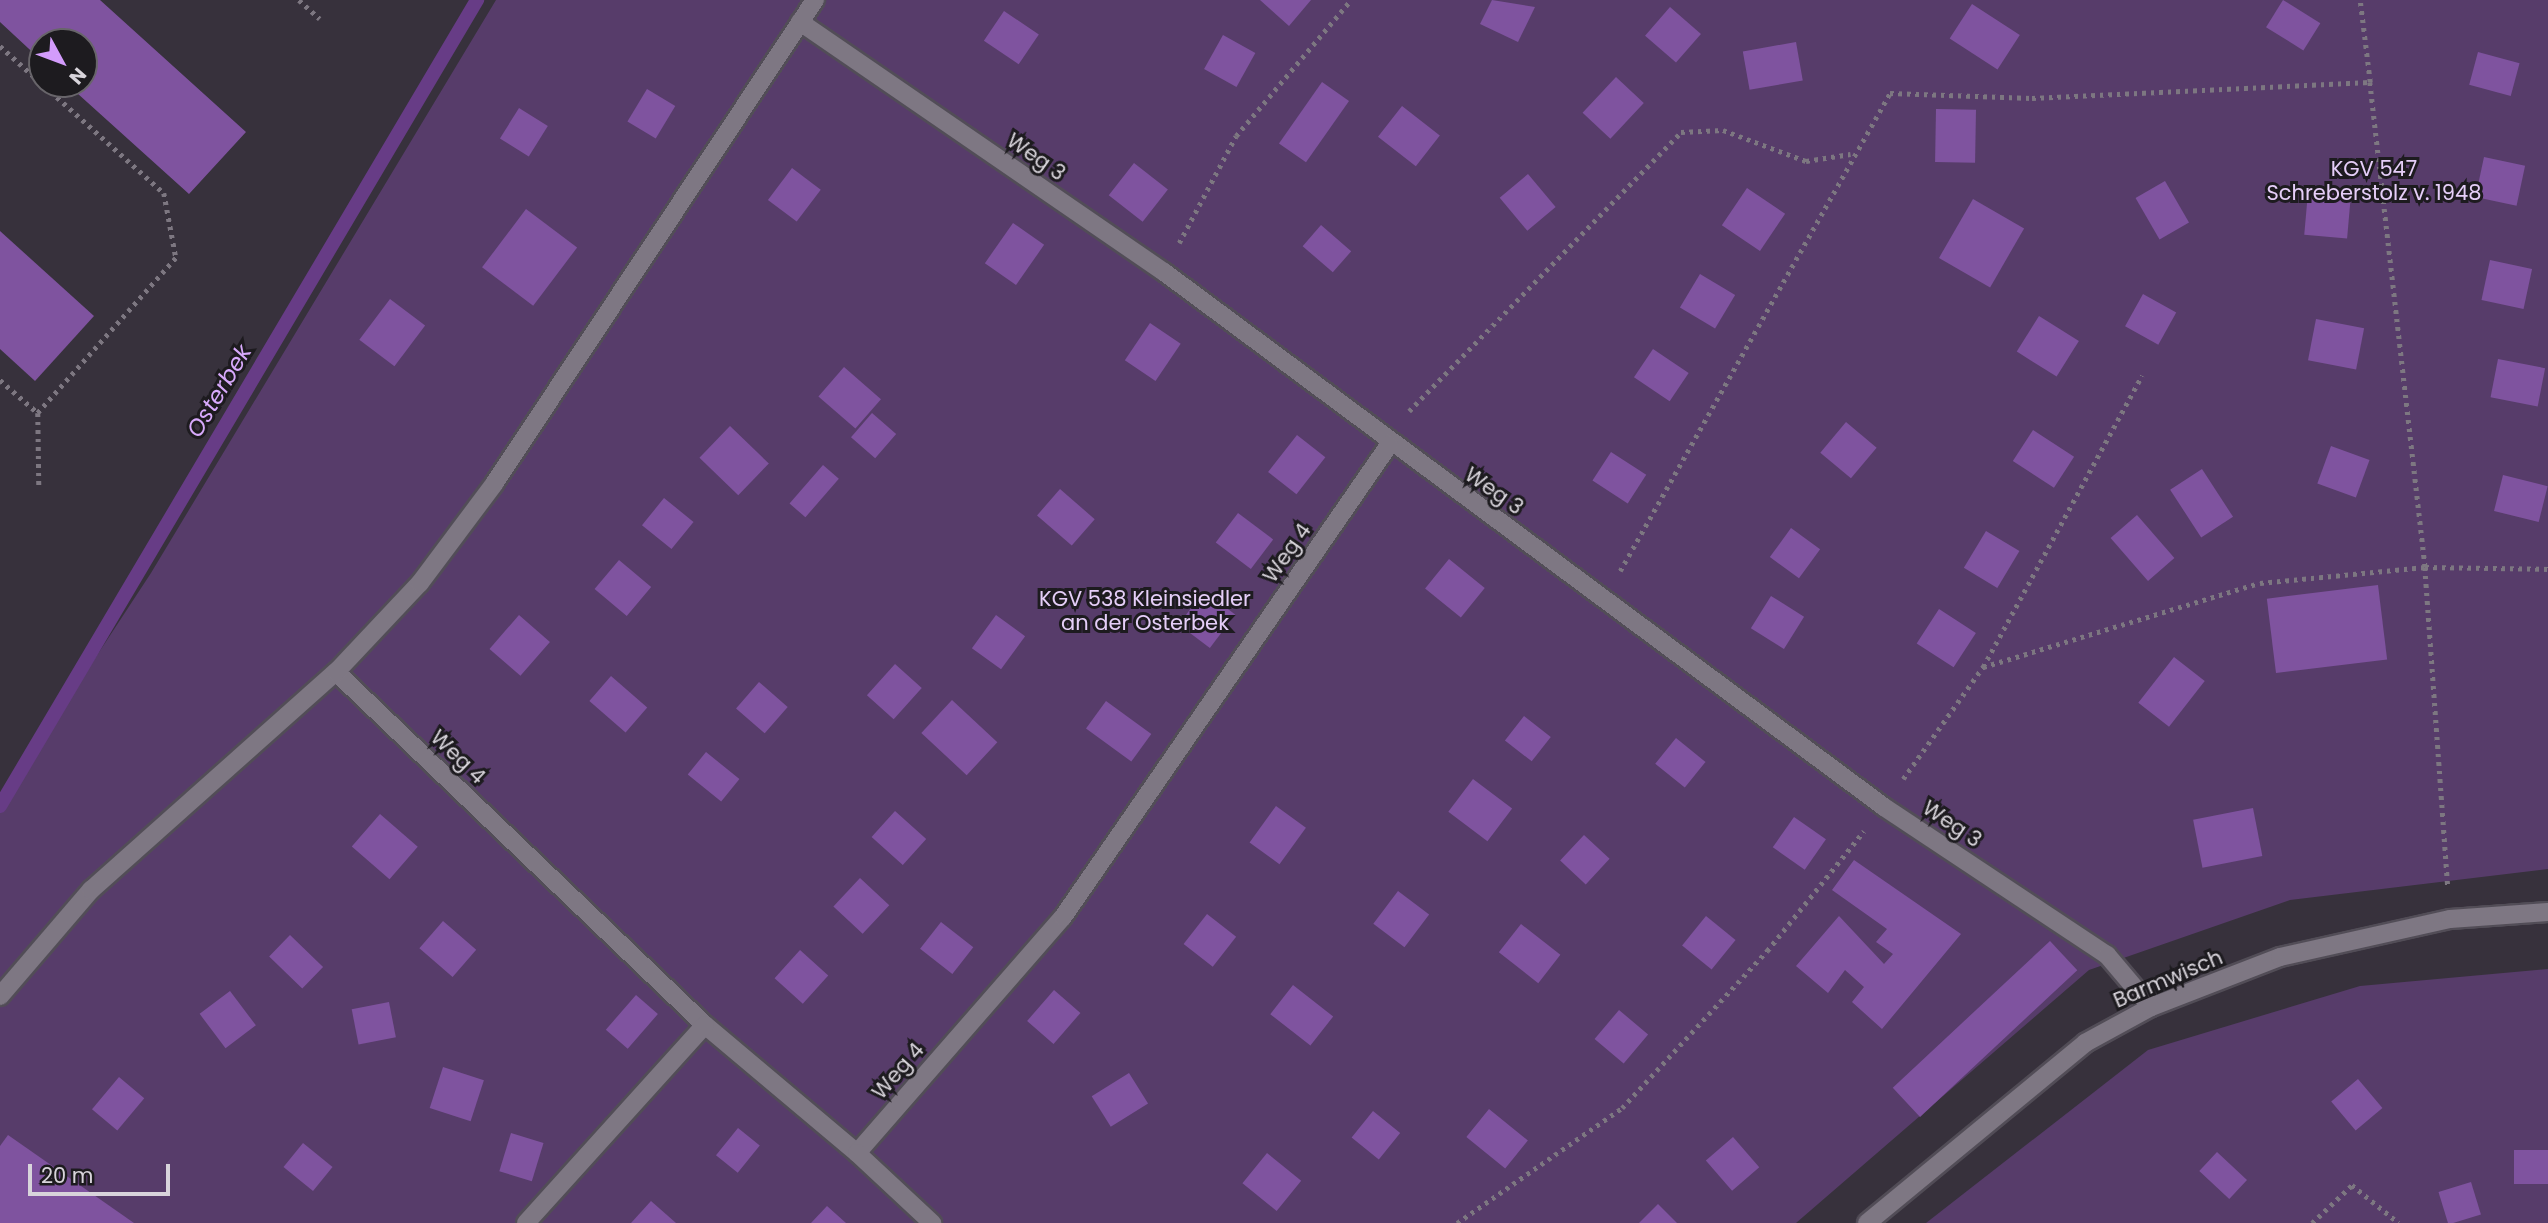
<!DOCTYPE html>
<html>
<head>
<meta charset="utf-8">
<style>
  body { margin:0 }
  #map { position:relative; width:2548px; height:1223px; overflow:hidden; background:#37313c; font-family:Poppins,sans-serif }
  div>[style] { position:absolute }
  .green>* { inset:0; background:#573c6a }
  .stream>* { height:14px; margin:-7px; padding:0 7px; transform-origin:7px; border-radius:7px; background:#673c86 }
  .building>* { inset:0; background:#7f539f; transform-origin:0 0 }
  .path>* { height:4.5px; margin-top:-2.25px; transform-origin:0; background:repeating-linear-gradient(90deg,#7d7781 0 3.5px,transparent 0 8.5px) }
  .roads { filter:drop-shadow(2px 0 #524d57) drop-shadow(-2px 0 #524d57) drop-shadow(0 2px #524d57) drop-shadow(0 -2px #524d57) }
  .minor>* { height:18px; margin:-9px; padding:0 9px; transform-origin:9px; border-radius:9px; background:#7e7783 }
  span { translate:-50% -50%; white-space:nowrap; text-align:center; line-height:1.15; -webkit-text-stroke:6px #1d1b1f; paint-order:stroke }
  .street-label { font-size:21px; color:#d8d4db }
  .park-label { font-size:21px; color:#e5cef8 }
  .water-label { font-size:23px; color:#d7a9fb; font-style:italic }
  .north { position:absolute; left:28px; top:28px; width:70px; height:70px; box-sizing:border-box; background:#1d1b1f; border:2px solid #68656a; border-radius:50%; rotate:131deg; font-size:19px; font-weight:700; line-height:28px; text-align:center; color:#d8d4db }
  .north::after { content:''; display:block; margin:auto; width:24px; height:32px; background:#d39cfc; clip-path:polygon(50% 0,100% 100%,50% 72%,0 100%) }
  .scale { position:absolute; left:28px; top:1164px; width:142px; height:32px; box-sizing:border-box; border:4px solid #d8d4db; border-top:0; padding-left:9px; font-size:21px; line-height:24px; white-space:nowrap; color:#d8d4db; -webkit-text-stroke:5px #1d1b1f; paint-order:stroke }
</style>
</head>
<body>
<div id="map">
  <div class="green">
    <i style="clip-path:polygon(496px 0,2548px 0,2548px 869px,2290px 900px,2089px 970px,1796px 1223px,0 1223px,0 803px,151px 573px)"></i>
    <i style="clip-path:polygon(2548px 969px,2548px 1223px,1926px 1223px,2148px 1050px,2360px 986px)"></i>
  </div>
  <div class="stream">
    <i style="left:0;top:806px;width:937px;rotate:-59.38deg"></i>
  </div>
  <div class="building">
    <i style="clip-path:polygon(0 0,100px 0,246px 132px,189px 194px,67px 84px,84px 84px,84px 42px,42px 42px,42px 61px,0 22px)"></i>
    <i style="clip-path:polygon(1260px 0,1311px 0,1289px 26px)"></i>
    <i style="clip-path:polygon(1492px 0,1535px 7px,1518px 42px,1480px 24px)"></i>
    <i style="left:2283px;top:0;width:44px;height:32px;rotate:32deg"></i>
    <i style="left:1972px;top:4px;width:57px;height:41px;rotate:33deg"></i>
    <i style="left:1670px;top:7px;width:41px;height:38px;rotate:41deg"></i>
    <i style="left:1004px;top:11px;width:42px;height:36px;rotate:34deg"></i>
    <i style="left:1223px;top:35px;width:37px;height:39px;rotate:29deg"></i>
    <i style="left:1796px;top:42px;width:39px;height:54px;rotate:80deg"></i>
    <i style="left:2478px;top:52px;width:43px;height:34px;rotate:15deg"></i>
    <i style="left:1616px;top:77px;width:38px;height:49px;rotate:43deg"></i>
    <i style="left:1322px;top:82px;width:33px;height:75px;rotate:35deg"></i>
    <i style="left:647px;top:89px;width:33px;height:38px;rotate:31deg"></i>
    <i style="left:1402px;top:106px;width:48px;height:39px;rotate:38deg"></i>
    <i style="left:519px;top:108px;width:34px;height:36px;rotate:32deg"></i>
    <i style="left:1936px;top:109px;width:40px;height:53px;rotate:1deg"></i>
    <i style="left:2484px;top:157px;width:42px;height:41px;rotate:12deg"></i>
    <i style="left:1134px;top:163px;width:43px;height:41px;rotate:38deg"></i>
    <i style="left:792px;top:168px;width:36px;height:40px;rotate:37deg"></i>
    <i style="left:1528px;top:174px;width:43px;height:37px;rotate:50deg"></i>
    <i style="left:2165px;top:181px;width:48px;height:34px;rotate:60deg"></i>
    <i style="left:1747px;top:188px;width:46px;height:45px;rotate:34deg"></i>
    <i style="left:2308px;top:192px;width:43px;height:43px;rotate:5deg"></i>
    <i style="left:1973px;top:199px;width:59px;height:68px;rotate:30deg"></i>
    <i style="left:526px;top:209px;width:64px;height:73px;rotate:37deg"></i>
    <i style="left:1013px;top:223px;width:38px;height:49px;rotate:35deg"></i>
    <i style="left:1321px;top:225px;width:40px;height:28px;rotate:41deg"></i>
    <i style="clip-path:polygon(0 231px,94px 316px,35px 381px,0 349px)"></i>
    <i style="left:2490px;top:260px;width:43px;height:41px;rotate:12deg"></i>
    <i style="left:1700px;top:274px;width:41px;height:39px;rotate:31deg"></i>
    <i style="left:2143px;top:294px;width:38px;height:37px;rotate:29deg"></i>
    <i style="left:390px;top:299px;width:44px;height:51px;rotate:37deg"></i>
    <i style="left:2039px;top:316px;width:47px;height:42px;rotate:32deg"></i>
    <i style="left:2316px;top:319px;width:49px;height:42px;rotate:11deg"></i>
    <i style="left:1150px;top:323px;width:37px;height:45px;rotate:34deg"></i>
    <i style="left:1653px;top:349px;width:43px;height:34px;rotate:34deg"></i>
    <i style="left:2498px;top:359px;width:48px;height:39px;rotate:11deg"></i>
    <i style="left:844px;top:367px;width:49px;height:39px;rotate:41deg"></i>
    <i style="left:872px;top:413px;width:32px;height:32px;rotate:41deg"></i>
    <i style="left:1846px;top:422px;width:40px;height:40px;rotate:40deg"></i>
    <i style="left:730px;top:426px;width:54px;height:44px;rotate:44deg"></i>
    <i style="left:2033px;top:430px;width:49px;height:37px;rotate:33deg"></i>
    <i style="left:1297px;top:435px;width:36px;height:47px;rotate:38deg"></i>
    <i style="left:2331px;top:446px;width:41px;height:40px;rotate:20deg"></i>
    <i style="left:1611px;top:452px;width:42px;height:34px;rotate:33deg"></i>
    <i style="left:823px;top:465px;width:21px;height:51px;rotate:41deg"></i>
    <i style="left:2202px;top:469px;width:57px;height:38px;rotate:57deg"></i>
    <i style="left:2503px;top:475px;width:46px;height:37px;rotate:14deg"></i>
    <i style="left:1060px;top:489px;width:46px;height:35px;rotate:41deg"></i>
    <i style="left:664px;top:498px;width:38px;height:35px;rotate:39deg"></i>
    <i style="left:1238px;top:513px;width:44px;height:37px;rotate:37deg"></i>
    <i style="left:2137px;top:515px;width:57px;height:35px;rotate:49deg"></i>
    <i style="left:1791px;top:528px;width:36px;height:36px;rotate:36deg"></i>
    <i style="left:1986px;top:531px;width:39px;height:43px;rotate:31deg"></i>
    <i style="left:1449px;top:559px;width:46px;height:38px;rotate:39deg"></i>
    <i style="left:619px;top:560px;width:42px;height:38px;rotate:40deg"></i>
    <i style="left:2378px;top:585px;width:75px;height:112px;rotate:83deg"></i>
    <i style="left:1204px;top:591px;width:39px;height:42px;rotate:37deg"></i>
    <i style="left:1771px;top:596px;width:39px;height:38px;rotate:32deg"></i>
    <i style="left:1939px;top:609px;width:44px;height:41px;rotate:33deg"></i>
    <i style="left:519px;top:615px;width:41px;height:45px;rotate:41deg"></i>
    <i style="left:996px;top:615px;width:36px;height:41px;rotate:36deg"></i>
    <i style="left:2174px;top:657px;width:39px;height:58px;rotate:38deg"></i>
    <i style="left:895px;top:664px;width:36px;height:42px;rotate:42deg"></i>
    <i style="left:611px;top:676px;width:48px;height:33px;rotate:41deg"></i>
    <i style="left:759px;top:682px;width:38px;height:35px;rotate:41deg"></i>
    <i style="left:952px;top:700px;width:62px;height:45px;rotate:43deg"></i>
    <i style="left:1106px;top:701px;width:56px;height:34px;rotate:36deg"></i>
    <i style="left:1524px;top:716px;width:34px;height:31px;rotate:38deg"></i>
    <i style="left:1676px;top:738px;width:38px;height:33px;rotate:39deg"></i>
    <i style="left:706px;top:752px;width:43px;height:29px;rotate:39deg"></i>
    <i style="left:1473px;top:779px;width:49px;height:41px;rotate:37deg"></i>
    <i style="left:1276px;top:806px;width:37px;height:45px;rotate:36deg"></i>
    <i style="left:2253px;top:808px;width:49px;height:61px;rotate:79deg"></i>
    <i style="left:895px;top:811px;width:42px;height:35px;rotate:42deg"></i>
    <i style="left:380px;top:814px;width:50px;height:43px;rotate:41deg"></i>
    <i style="left:1794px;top:817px;width:39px;height:37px;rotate:35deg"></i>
    <i style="left:1584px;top:835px;width:35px;height:35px;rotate:43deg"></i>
    <i style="clip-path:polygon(1854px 860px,1961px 934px,1882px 1029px,1852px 1002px,1864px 987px,1845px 970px,1828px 993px,1796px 966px,1839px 916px,1884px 964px,1893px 954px,1876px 942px,1887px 929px,1832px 890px)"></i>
    <i style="left:860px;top:878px;width:40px;height:39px;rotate:43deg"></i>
    <i style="left:1398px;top:891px;width:39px;height:41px;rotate:37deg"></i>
    <i style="left:1207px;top:914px;width:37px;height:38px;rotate:38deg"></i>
    <i style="left:1706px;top:916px;width:38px;height:38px;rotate:39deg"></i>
    <i style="left:443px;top:921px;width:44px;height:36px;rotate:41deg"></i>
    <i style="left:941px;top:922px;width:41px;height:34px;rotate:38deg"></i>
    <i style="left:1521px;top:924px;width:50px;height:36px;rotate:38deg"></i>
    <i style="left:290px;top:935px;width:46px;height:30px;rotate:44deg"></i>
    <i style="left:2050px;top:941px;width:40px;height:215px;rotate:47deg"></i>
    <i style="left:800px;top:950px;width:38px;height:38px;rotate:42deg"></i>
    <i style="left:1293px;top:985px;width:51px;height:37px;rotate:38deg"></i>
    <i style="left:1054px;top:990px;width:35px;height:41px;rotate:41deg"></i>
    <i style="left:230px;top:991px;width:43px;height:38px;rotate:53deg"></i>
    <i style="left:636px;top:995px;width:29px;height:46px;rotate:41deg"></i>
    <i style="left:389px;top:1002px;width:36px;height:38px;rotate:79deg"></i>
    <i style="left:1619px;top:1010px;width:38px;height:38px;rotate:40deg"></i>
    <i style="left:443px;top:1067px;width:43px;height:43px;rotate:18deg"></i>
    <i style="left:1129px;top:1073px;width:36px;height:44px;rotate:58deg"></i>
    <i style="left:119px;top:1077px;width:33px;height:42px;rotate:40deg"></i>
    <i style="left:2358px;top:1079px;width:38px;height:35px;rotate:50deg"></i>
    <i style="left:1489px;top:1109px;width:50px;height:36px;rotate:39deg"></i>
    <i style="left:1373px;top:1111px;width:35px;height:34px;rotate:39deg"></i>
    <i style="left:738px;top:1128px;width:28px;height:35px;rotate:39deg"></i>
    <i style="left:511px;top:1133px;width:34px;height:40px;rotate:17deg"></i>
    <i style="clip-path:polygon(8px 1135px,134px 1223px,0 1223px,0 1146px)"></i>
    <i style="left:1733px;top:1137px;width:40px;height:36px;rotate:49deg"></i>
    <i style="left:303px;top:1143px;width:38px;height:31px;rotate:39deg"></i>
    <i style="left:2548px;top:1150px;width:34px;height:34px;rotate:90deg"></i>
    <i style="left:2217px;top:1152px;width:41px;height:26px;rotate:43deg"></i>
    <i style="left:1267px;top:1153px;width:44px;height:39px;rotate:39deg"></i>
    <i style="left:2471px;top:1182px;width:34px;height:34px;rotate:73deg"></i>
    <i style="clip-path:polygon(651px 1201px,676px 1223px,631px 1223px)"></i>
    <i style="clip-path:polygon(1658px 1204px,1677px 1223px,1639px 1223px)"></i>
    <i style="clip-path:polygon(827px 1206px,846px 1223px,811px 1223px)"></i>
  </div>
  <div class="path">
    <i style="left:299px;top:0;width:28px;rotate:42deg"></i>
    <i style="left:0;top:46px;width:220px;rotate:41.9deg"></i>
    <i style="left:164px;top:193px;width:66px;rotate:79.5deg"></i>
    <i style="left:176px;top:258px;width:208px;rotate:131.7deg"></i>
    <i style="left:38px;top:413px;width:75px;rotate:89.2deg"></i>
    <i style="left:2370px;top:82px;width:488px;rotate:83.5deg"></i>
    <i style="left:2425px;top:567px;width:123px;rotate:0.9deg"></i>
    <i style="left:1179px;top:243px;width:121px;rotate:-62deg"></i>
    <i style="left:1236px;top:136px;width:178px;rotate:-49.8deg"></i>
    <i style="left:0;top:380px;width:50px;rotate:41deg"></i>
    <i style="left:1409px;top:411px;width:390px;rotate:-45.7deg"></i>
    <i style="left:1681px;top:132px;width:42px;rotate:-2.7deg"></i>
    <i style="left:1723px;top:130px;width:89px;rotate:20.5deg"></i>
    <i style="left:1806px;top:161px;width:45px;rotate:-9deg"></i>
    <i style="left:1620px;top:571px;width:549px;rotate:-60.54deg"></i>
    <i style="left:1890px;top:93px;width:142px;rotate:2deg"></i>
    <i style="left:2032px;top:98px;width:338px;rotate:-2.7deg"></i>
    <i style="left:2370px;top:82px;width:83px;rotate:-97deg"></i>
    <i style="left:1983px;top:667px;width:332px;rotate:-61.4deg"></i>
    <i style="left:1903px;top:779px;width:138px;rotate:-54.5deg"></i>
    <i style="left:1983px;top:667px;width:289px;rotate:-16.9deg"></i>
    <i style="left:2260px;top:583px;width:166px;rotate:-5.5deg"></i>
    <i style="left:2425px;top:567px;width:320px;rotate:85.9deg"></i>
    <i style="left:1457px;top:1223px;width:201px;rotate:-34.9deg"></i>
    <i style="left:1622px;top:1108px;width:214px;rotate:-47.3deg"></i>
    <i style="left:1767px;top:951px;width:154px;rotate:-51.1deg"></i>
    <i style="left:2312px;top:1223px;width:55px;rotate:-43.5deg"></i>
    <i style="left:2352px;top:1185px;width:60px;rotate:39deg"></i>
  </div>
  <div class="roads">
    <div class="minor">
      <i style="left:800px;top:22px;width:442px;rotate:34.5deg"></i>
      <i style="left:1164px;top:272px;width:897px;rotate:36.61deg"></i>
      <i style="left:1884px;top:807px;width:268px;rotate:33.6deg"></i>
      <i style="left:2107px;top:955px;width:68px;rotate:49.8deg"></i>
      <i style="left:336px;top:672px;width:511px;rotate:43.73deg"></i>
      <i style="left:705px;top:1025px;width:199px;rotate:40.1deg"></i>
      <i style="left:857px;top:1153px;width:313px;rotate:-48.9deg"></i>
      <i style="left:1063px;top:917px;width:574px;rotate:-55.37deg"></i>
      <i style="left:0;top:996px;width:140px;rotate:-49.4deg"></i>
      <i style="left:91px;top:890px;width:328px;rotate:-41.7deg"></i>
      <i style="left:336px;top:672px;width:122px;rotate:-46.7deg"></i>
      <i style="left:420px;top:583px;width:124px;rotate:-53.2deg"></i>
      <i style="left:494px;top:484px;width:581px;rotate:-56.45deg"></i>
      <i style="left:857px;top:1153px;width:103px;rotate:43deg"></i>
      <i style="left:526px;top:1223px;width:267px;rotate:-47.9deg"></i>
      <i style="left:1867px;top:1223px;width:283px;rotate:-39.5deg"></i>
      <i style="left:2085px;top:1043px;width:75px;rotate:-28.6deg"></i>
      <i style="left:2151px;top:1007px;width:138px;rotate:-21.2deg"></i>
      <i style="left:2280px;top:957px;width:174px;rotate:-12.6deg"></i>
      <i style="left:2450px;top:919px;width:98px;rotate:-4.1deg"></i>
    </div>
  </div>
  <div class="street-label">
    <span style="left:1036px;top:157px;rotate:35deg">Weg 3</span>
    <span style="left:1494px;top:491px;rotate:35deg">Weg 3</span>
    <span style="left:1287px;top:553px;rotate:-55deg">Weg 4</span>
    <span style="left:458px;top:757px;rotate:44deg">Weg 4</span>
    <span style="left:1952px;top:824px;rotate:34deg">Weg 3</span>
    <span style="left:2168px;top:979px;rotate:-23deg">Barmwisch</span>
    <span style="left:898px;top:1071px;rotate:-49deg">Weg 4</span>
  </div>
  <div class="park-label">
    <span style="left:2374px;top:181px">KGV 547<br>Schreberstolz v. 1948</span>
    <span style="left:1145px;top:611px">KGV 538 Kleinsiedler<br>an der Osterbek</span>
  </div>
  <div class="water-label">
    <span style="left:219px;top:391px;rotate:-59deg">Osterbek</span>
  </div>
  <div class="north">N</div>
  <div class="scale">20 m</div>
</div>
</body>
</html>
